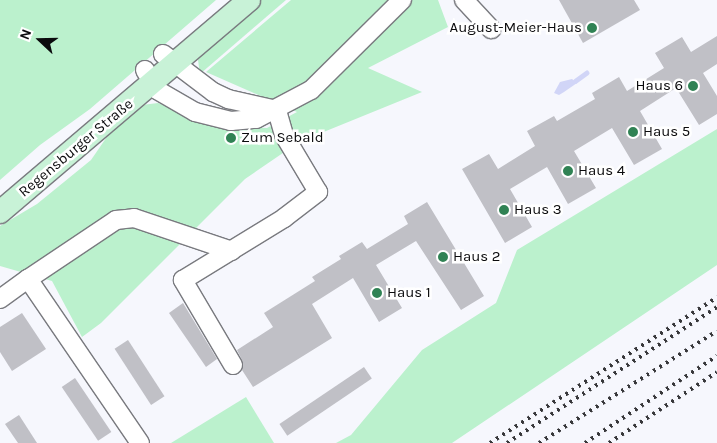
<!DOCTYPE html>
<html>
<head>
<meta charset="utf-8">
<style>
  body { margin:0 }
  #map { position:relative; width:717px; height:443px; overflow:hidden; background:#f6f7fd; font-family:Karla,sans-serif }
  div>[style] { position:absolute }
  .green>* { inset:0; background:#bbf1cd }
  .water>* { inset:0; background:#d1d5f7 }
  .stream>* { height:4.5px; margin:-2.25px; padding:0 2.25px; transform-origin:2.25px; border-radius:2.25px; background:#d1d5f7 }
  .building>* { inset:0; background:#c0c0c6; transform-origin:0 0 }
  .roads { filter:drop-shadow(1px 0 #797a7f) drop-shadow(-1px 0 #797a7f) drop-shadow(0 1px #797a7f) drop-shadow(0 -1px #797a7f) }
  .minor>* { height:18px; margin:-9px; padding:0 9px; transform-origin:9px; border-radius:9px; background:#fff }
  .major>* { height:22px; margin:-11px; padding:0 11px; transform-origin:11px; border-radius:11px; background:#c8f2d7 }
  .rail>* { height:4px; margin-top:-2px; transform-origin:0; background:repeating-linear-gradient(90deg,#37373a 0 2.5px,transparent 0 7.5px) }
  .dots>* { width:14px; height:14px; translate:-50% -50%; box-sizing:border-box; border:2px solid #fff; border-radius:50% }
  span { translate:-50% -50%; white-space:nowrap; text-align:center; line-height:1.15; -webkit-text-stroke:5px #fff; paint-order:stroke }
  .poi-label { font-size:15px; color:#0b0b0d }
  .right { translate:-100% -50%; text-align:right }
  .left { translate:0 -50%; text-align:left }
  .street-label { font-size:15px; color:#0b0b0d }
  .north { position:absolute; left:15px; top:15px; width:50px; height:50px; -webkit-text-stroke:4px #fff; paint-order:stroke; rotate:291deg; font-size:14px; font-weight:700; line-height:20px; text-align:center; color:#0b0b0d }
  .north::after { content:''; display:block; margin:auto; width:18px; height:22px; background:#0b0b0d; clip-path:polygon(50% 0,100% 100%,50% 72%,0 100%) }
</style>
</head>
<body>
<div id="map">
  <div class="green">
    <i style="clip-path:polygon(0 0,216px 0,90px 109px,40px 145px,0 180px)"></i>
    <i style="clip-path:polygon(261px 0,286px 0,200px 74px,198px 60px,203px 49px)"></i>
    <i style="clip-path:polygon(291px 0,438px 0,448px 27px,368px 68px,422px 92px,299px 142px,245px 179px,101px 323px,82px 337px,52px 281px,0 266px,0 226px,37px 204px,91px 160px,113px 128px,142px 105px,158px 103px,217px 126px,267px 128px,297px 112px,206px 72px)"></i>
    <i style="clip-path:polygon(717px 129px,717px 265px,452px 443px,336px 443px,351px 435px,422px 350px,496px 303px,517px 250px)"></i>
    <i style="clip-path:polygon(246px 397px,274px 443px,171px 443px)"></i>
  </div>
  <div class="water">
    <i style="clip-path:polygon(572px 79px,577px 83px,564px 92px,559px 95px,554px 93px,560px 82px)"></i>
  </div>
  <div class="stream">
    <i style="left:575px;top:81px;width:14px;rotate:-36deg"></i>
  </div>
  <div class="building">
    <i style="clip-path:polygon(559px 0,634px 0,640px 10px,583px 43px)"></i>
    <i style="clip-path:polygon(717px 36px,717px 64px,703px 73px,717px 96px,717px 114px,699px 125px,676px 88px,640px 111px,662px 149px,634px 165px,612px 128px,574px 151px,596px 188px,568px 204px,547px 167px,510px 189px,532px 227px,505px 243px,462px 169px,489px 154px,498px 169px,535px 146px,527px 131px,554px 116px,557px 121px,595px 99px,592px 93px,619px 77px,627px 91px,664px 68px,655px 53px,682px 37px,691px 52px)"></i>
    <i style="clip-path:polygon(427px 202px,484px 296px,461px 310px,416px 241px,376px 265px,402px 308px,379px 322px,353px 278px,312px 304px,332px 338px,253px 387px,242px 370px,242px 360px,237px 350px,273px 327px,264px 313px,315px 281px,312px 277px,341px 259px,339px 256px,362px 242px,367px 249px,408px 224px,404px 216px)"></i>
    <i style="clip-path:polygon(183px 303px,217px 359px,206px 367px,169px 313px)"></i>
    <i style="clip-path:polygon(22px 313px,46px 349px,12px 371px,0 352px,0 327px)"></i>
    <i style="left:128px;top:340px;width:67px;height:16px;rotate:57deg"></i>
    <i style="left:364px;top:367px;width:14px;height:102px;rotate:56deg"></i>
    <i style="left:75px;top:378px;width:65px;height:16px;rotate:56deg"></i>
    <i style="clip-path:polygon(19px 415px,37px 443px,18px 443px,5px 424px)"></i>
  </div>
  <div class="roads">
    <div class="minor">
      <i style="left:464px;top:0;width:40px;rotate:47deg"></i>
      <i style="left:163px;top:54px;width:63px;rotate:37.2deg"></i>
      <i style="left:213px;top:92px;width:17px;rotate:25deg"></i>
      <i style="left:228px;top:99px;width:50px;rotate:12.7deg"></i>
      <i style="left:145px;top:70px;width:23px;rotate:59deg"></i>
      <i style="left:157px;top:90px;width:44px;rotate:30.1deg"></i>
      <i style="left:195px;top:112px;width:37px;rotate:14deg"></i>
      <i style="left:231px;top:121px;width:25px;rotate:-5deg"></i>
      <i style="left:256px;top:119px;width:62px;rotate:-27.8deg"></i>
      <i style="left:311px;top:90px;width:128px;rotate:-44.7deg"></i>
      <i style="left:0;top:299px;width:34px;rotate:-36deg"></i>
      <i style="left:233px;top:365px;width:99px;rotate:-120.5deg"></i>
      <i style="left:183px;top:280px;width:119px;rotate:-31.5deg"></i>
      <i style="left:284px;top:218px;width:43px;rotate:-37.4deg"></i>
      <i style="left:318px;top:192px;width:66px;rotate:-120.8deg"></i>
      <i style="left:284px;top:135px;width:26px;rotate:-106deg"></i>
      <i style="left:140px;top:443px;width:199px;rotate:-124.3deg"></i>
      <i style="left:28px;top:279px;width:106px;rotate:-33.8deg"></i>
      <i style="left:116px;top:220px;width:18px;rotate:-6deg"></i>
      <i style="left:134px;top:218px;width:103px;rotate:18.6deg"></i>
    </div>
    <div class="major">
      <i style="left:0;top:212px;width:327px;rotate:-40.4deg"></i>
    </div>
  </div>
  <div class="rail">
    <i style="left:490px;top:443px;width:270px;rotate:-32.7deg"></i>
    <i style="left:507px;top:443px;width:250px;rotate:-32.9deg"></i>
    <i style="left:539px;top:443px;width:210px;rotate:-32.2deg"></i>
    <i style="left:585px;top:443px;width:158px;rotate:-33.4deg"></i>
    <i style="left:609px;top:443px;width:129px;rotate:-33.3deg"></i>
  </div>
  <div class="dots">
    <i style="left:592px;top:28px;background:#308254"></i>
    <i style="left:693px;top:86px;background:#308254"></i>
    <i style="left:633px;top:132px;background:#308254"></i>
    <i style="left:231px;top:138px;background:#308254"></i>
    <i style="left:568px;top:171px;background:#308254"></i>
    <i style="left:504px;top:210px;background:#308254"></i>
    <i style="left:443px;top:257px;background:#308254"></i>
    <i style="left:377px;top:293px;background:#308254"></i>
  </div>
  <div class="poi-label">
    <span class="right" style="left:582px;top:28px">August-Meier-Haus</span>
    <span class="right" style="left:683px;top:86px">Haus 6</span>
    <span class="left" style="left:643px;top:132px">Haus 5</span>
    <span class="left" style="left:241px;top:138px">Zum Sebald</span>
    <span class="left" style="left:578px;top:171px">Haus 4</span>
    <span class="left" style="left:514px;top:210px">Haus 3</span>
    <span class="left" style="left:453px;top:257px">Haus 2</span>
    <span class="left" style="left:387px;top:293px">Haus 1</span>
  </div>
  <div class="street-label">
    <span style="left:76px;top:148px;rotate:-40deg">Regensburger Straße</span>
  </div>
  <div class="north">N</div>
</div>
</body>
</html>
